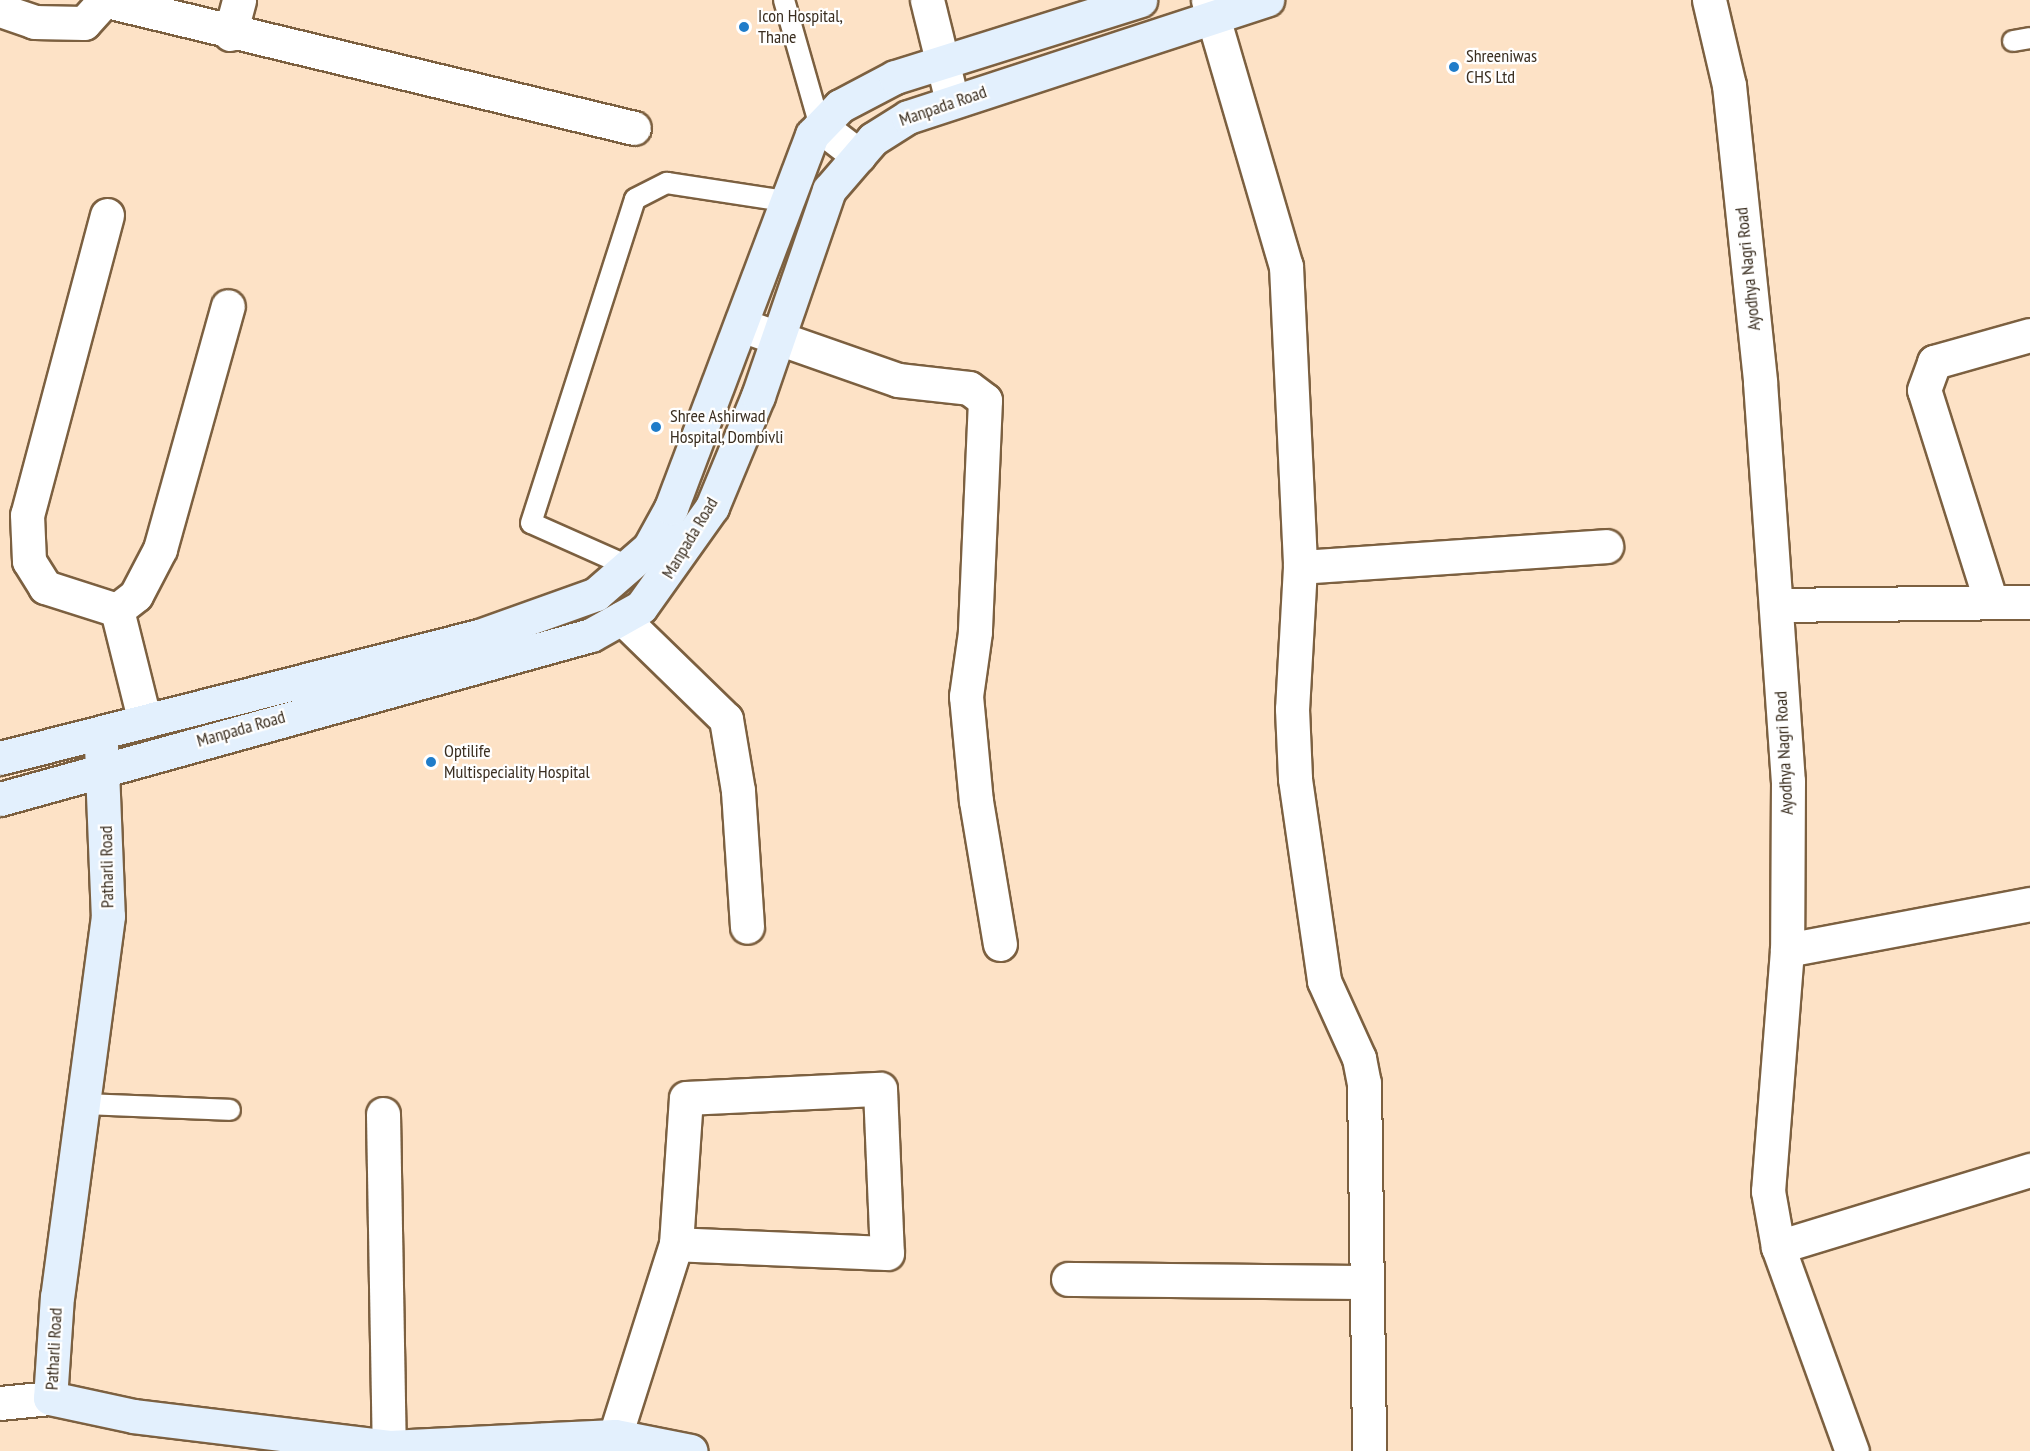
<!DOCTYPE html>
<html>
<head>
<meta charset="utf-8">
<style>
  body { margin:0 }
  #map { position:relative; width:2030px; height:1451px; overflow:hidden; background:#fde2c6; font-family:"PT Sans Narrow",sans-serif }
  div>[style] { position:absolute }
  .roads { filter:drop-shadow(2px 0 #7c6040) drop-shadow(-2px 0 #7c6040) drop-shadow(0 2px #7c6040) drop-shadow(0 -2px #7c6040) }
  .lane>* { height:20px; margin:-10px; padding:0 10px; transform-origin:10px; border-radius:10px; background:#fff }
  .street>* { height:33px; margin:-16.5px; padding:0 16.5px; transform-origin:16.5px; border-radius:16.5px; background:#fff }
  .secondary>* { height:33px; margin:-16.5px; padding:0 16.5px; transform-origin:16.5px; border-radius:16.5px; background:#e3f0fd }
  .dots>* { width:16px; height:16px; translate:-50% -50%; box-sizing:border-box; border:3px solid #fff; border-radius:50% }
  span { translate:-50% -50%; white-space:nowrap; text-align:center; line-height:1.15; -webkit-text-stroke:4.5px #fff; paint-order:stroke }
  .poi-label { font-size:18px; color:#3a2e20 }
  .left { translate:0 -50%; text-align:left }
  .street-label { font-size:18px; color:#3a2e20 }
</style>
</head>
<body>
<div id="map">
  <div class="roads">
    <div class="lane">
      <i style="left:784px;top:0;width:131px;rotate:74.1deg"></i>
      <i style="left:2013px;top:41px;width:17px;rotate:-10deg"></i>
      <i style="left:630px;top:567px;width:108px;rotate:-156deg"></i>
      <i style="left:531px;top:523px;width:340px;rotate:-72.2deg"></i>
      <i style="left:635px;top:199px;width:36px;rotate:-27deg"></i>
      <i style="left:667px;top:183px;width:119px;rotate:8.7deg"></i>
      <i style="left:82px;top:1104px;width:148px;rotate:2.3deg"></i>
    </div>
    <div class="street">
      <i style="left:103px;top:0;width:546px;rotate:13.55deg"></i>
      <i style="left:927px;top:0;width:104px;rotate:76.1deg"></i>
      <i style="left:1208px;top:0;width:277px;rotate:73.7deg"></i>
      <i style="left:1286px;top:266px;width:301px;rotate:87.3deg"></i>
      <i style="left:1300px;top:567px;width:142px;rotate:93.2deg"></i>
      <i style="left:1292px;top:709px;width:70px;rotate:87.5deg"></i>
      <i style="left:1295px;top:779px;width:204px;rotate:81.8deg"></i>
      <i style="left:1324px;top:981px;width:85px;rotate:65.6deg"></i>
      <i style="left:1359px;top:1058px;width:25px;rotate:79deg"></i>
      <i style="left:1364px;top:1083px;width:368px;rotate:89.2deg"></i>
      <i style="left:1709px;top:0;width:87px;rotate:76.8deg"></i>
      <i style="left:1729px;top:85px;width:299px;rotate:84deg"></i>
      <i style="left:1760px;top:382px;width:400px;rotate:86deg"></i>
      <i style="left:1788px;top:781px;width:169px;rotate:90.3deg"></i>
      <i style="left:1787px;top:950px;width:242px;rotate:94.5deg"></i>
      <i style="left:1768px;top:1191px;width:57px;rotate:79.9deg"></i>
      <i style="left:1778px;top:1247px;width:217px;rotate:70.1deg"></i>
      <i style="left:0;top:10px;width:36px;rotate:19deg"></i>
      <i style="left:34px;top:22px;width:50px;rotate:1.1deg"></i>
      <i style="left:84px;top:23px;width:25px;rotate:-48deg"></i>
      <i style="left:230px;top:34px;width:35px;rotate:-75deg"></i>
      <i style="left:820px;top:126px;width:49px;rotate:37.6deg"></i>
      <i style="left:107px;top:215px;width:310px;rotate:104.9deg"></i>
      <i style="left:27px;top:515px;width:46px;rotate:87.5deg"></i>
      <i style="left:29px;top:561px;width:31px;rotate:58deg"></i>
      <i style="left:45px;top:587px;width:76px;rotate:17.7deg"></i>
      <i style="left:117px;top:610px;width:111px;rotate:76deg"></i>
      <i style="left:741px;top:325px;width:166px;rotate:19.3deg"></i>
      <i style="left:898px;top:380px;width:71px;rotate:6.4deg"></i>
      <i style="left:969px;top:388px;width:20px;rotate:37deg"></i>
      <i style="left:985px;top:400px;width:232px;rotate:92.5deg"></i>
      <i style="left:975px;top:632px;width:65px;rotate:98deg"></i>
      <i style="left:966px;top:696px;width:105px;rotate:84.6deg"></i>
      <i style="left:976px;top:801px;width:145px;rotate:80.5deg"></i>
      <i style="left:1300px;top:567px;width:307px;rotate:-3.9deg"></i>
      <i style="left:1991px;top:602px;width:222px;rotate:-107.5deg"></i>
      <i style="left:1924px;top:390px;width:30px;rotate:-70deg"></i>
      <i style="left:1934px;top:362px;width:100px;rotate:-15.7deg"></i>
      <i style="left:1776px;top:605px;width:254px;rotate:-0.7deg"></i>
      <i style="left:117px;top:610px;width:24px;rotate:-38deg"></i>
      <i style="left:136px;top:595px;width:52px;rotate:-62.4deg"></i>
      <i style="left:160px;top:549px;width:252px;rotate:-74.4deg"></i>
      <i style="left:622px;top:618px;width:145px;rotate:44.2deg"></i>
      <i style="left:726px;top:719px;width:73px;rotate:80.5deg"></i>
      <i style="left:738px;top:791px;width:136px;rotate:86.2deg"></i>
      <i style="left:1787px;top:950px;width:247px;rotate:-10.7deg"></i>
      <i style="left:383px;top:1114px;width:333px;rotate:89deg"></i>
      <i style="left:1778px;top:1247px;width:264px;rotate:-17deg"></i>
      <i style="left:1068px;top:1279px;width:298px;rotate:0.6deg"></i>
      <i style="left:0;top:1403px;width:50px;rotate:-5.7deg"></i>
      <i style="left:615px;top:1436px;width:201px;rotate:-72.4deg"></i>
      <i style="left:676px;top:1244px;width:146px;rotate:-86.1deg"></i>
      <i style="left:686px;top:1098px;width:194px;rotate:-2.7deg"></i>
      <i style="left:880px;top:1089px;width:164px;rotate:87.6deg"></i>
      <i style="left:887px;top:1253px;width:211px;rotate:-177.6deg"></i>
    </div>
    <div class="secondary">
      <i style="left:101px;top:745px;width:171px;rotate:87.7deg"></i>
      <i style="left:108px;top:916px;width:383px;rotate:97.6deg"></i>
      <i style="left:57px;top:1296px;width:102px;rotate:93.9deg"></i>
      <i style="left:50px;top:1398px;width:85px;rotate:12.2deg"></i>
      <i style="left:133px;top:1416px;width:258px;rotate:6.9deg"></i>
      <i style="left:389px;top:1447px;width:226px;rotate:-2.8deg"></i>
      <i style="left:615px;top:1436px;width:77px;rotate:11.2deg"></i>
      <i style="left:0;top:758px;width:494px;rotate:-14.3deg"></i>
      <i style="left:479px;top:636px;width:124px;rotate:-19.7deg"></i>
      <i style="left:596px;top:594px;width:70px;rotate:-41deg"></i>
      <i style="left:649px;top:548px;width:46px;rotate:-61.2deg"></i>
      <i style="left:671px;top:508px;width:399px;rotate:-69.3deg"></i>
      <i style="left:812px;top:135px;width:40px;rotate:-46deg"></i>
      <i style="left:840px;top:106px;width:62px;rotate:-27.8deg"></i>
      <i style="left:895px;top:77px;width:257px;rotate:-17.4deg"></i>
      <i style="left:0;top:799px;width:613px;rotate:-15.51deg"></i>
      <i style="left:591px;top:635px;width:57px;rotate:-29.2deg"></i>
      <i style="left:641px;top:607px;width:123px;rotate:-54.6deg"></i>
      <i style="left:712px;top:507px;width:120px;rotate:-67.5deg"></i>
      <i style="left:758px;top:396px;width:218px;rotate:-71deg"></i>
      <i style="left:829px;top:190px;width:67px;rotate:-49.2deg"></i>
      <i style="left:873px;top:139px;width:41px;rotate:-32.2deg"></i>
      <i style="left:908px;top:117px;width:378px;rotate:-18.1deg"></i>
    </div>
  </div>
  <div class="dots">
    <i style="left:744px;top:27px;background:#1f7cc9"></i>
    <i style="left:1454px;top:67px;background:#1f7cc9"></i>
    <i style="left:656px;top:427px;background:#1f7cc9"></i>
    <i style="left:431px;top:762px;background:#1f7cc9"></i>
  </div>
  <div class="poi-label">
    <span class="left" style="left:758px;top:27px">Icon Hospital,<br>Thane</span>
    <span class="left" style="left:1466px;top:67px">Shreeniwas<br>CHS Ltd</span>
    <span class="left" style="left:670px;top:427px">Shree Ashirwad<br>Hospital, Dombivli</span>
    <span class="left" style="left:444px;top:762px">Optilife<br>Multispeciality Hospital</span>
  </div>
  <div class="street-label">
    <span style="left:943px;top:106px;rotate:-19deg">Manpada Road</span>
    <span style="left:1748px;top:269px;rotate:-96deg">Ayodhya Nagri Road</span>
    <span style="left:690px;top:538px;rotate:-59deg">Manpada Road</span>
    <span style="left:241px;top:729px;rotate:-16deg">Manpada Road</span>
    <span style="left:1784px;top:753px;rotate:-93deg">Ayodhya Nagri Road</span>
    <span style="left:107px;top:867px;rotate:-91deg">Patharli Road</span>
    <span style="left:54px;top:1349px;rotate:-87deg">Patharli Road</span>
  </div>
</div>
</body>
</html>
